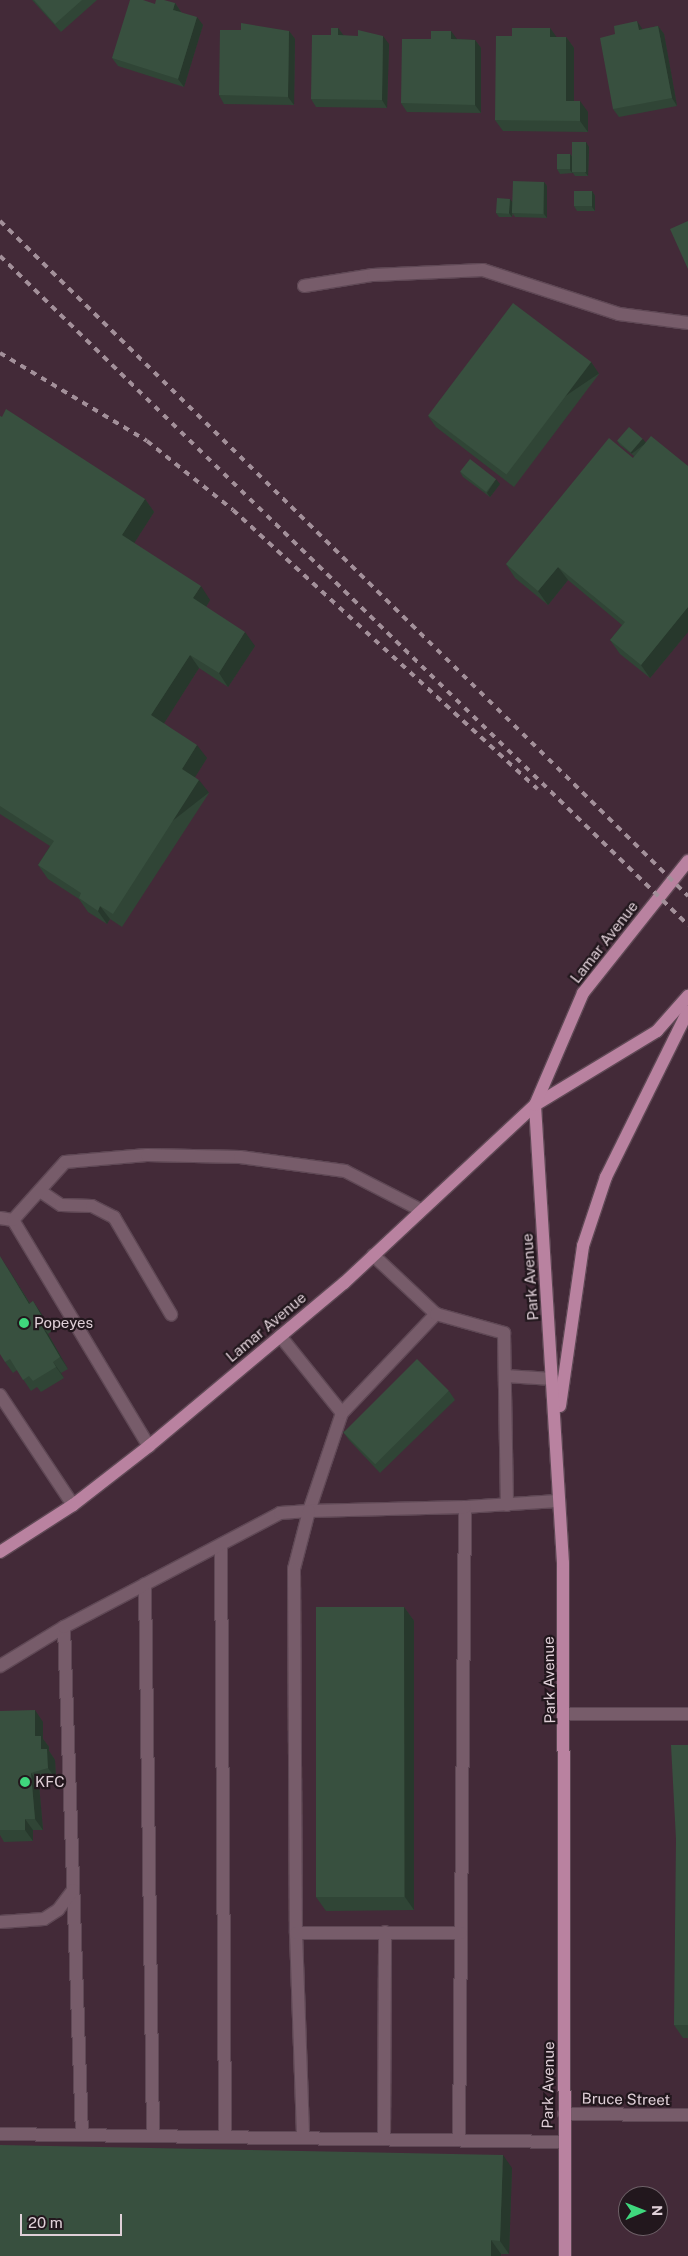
<!DOCTYPE html>
<html>
<head>
<meta charset="utf-8">
<style>
  body { margin:0 }
  #map { position:relative; width:688px; height:2256px; overflow:hidden; background:#432a38; font-family:"Public Sans",sans-serif }
  div>[style] { position:absolute }
  .roads { filter:drop-shadow(1px 0 #5f4855) drop-shadow(-1px 0 #5f4855) drop-shadow(0 1px #5f4855) drop-shadow(0 -1px #5f4855) }
  .minor>* { height:12px; margin:-6px; padding:0 6px; transform-origin:6px; border-radius:6px; background:#775c6a }
  .major>* { height:12px; margin:-6px; padding:0 6px; transform-origin:6px; border-radius:6px; background:#b982a0 }
  .rail>* { height:4px; margin-top:-2px; transform-origin:0; background:repeating-linear-gradient(90deg,#a3909a 0 6px,transparent 0 12px) }
  .wall>* { inset:0; background:#304536 }
  .shaded-wall>* { inset:0; background:#27382c; transform-origin:0 0 }
  .building>* { inset:0; background:#38503f; transform-origin:0 0 }
  .dots>* { width:14px; height:14px; translate:-50% -50%; box-sizing:border-box; border:2px solid #22171d; border-radius:50% }
  span { translate:-50% -50%; white-space:nowrap; text-align:center; line-height:1.15; -webkit-text-stroke:4.5px #22171d; paint-order:stroke }
  .street-label { font-size:15px; color:#e0d0d8 }
  .poi-label { font-size:15px; color:#e0d0d8 }
  .left { translate:0 -50%; text-align:left }
  .north { position:absolute; left:618px; top:2186px; width:50px; height:50px; box-sizing:border-box; background:#22171d; border:1px solid #6e6168; border-radius:50%; rotate:89deg; font-size:14px; font-weight:700; line-height:20px; text-align:center; color:#e0d0d8 }
  .north::after { content:''; display:block; margin:auto; width:18px; height:22px; background:#3fd77d; clip-path:polygon(50% 0,100% 100%,50% 72%,0 100%) }
  .scale { position:absolute; left:20px; top:2214px; width:102px; height:22px; box-sizing:border-box; border:2px solid #e0d0d8; border-top:0; padding-left:6px; font-size:15px; line-height:18px; white-space:nowrap; color:#e0d0d8; -webkit-text-stroke:4px #22171d; paint-order:stroke }
</style>
</head>
<body>
<div id="map">
  <div class="roads">
    <div class="minor">
      <i style="left:304px;top:286px;width:70px;rotate:-9.1deg"></i>
      <i style="left:373px;top:275px;width:110px;rotate:-2.6deg"></i>
      <i style="left:483px;top:270px;width:143px;rotate:17.9deg"></i>
      <i style="left:619px;top:314px;width:70px;rotate:7.4deg"></i>
      <i style="left:40px;top:1191px;width:25px;rotate:34deg"></i>
      <i style="left:61px;top:1205px;width:31px;rotate:2deg"></i>
      <i style="left:92px;top:1206px;width:25px;rotate:27deg"></i>
      <i style="left:114px;top:1217px;width:113px;rotate:59.6deg"></i>
      <i style="left:0;top:1218px;width:13px;rotate:9deg"></i>
      <i style="left:13px;top:1220px;width:264px;rotate:59deg"></i>
      <i style="left:13px;top:1220px;width:78px;rotate:-48.1deg"></i>
      <i style="left:65px;top:1162px;width:82px;rotate:-4.9deg"></i>
      <i style="left:147px;top:1155px;width:93px;rotate:1.2deg"></i>
      <i style="left:240px;top:1157px;width:106px;rotate:7.6deg"></i>
      <i style="left:345px;top:1171px;width:85px;rotate:27.2deg"></i>
      <i style="left:373px;top:1255px;width:86px;rotate:43.1deg"></i>
      <i style="left:505px;top:1376px;width:48px;rotate:3.6deg"></i>
      <i style="left:0;top:1395px;width:132px;rotate:56.4deg"></i>
      <i style="left:342px;top:1413px;width:137px;rotate:-46.5deg"></i>
      <i style="left:436px;top:1314px;width:71px;rotate:15.6deg"></i>
      <i style="left:504px;top:1333px;width:172px;rotate:89deg"></i>
      <i style="left:465px;top:1507px;width:94px;rotate:-3.7deg"></i>
      <i style="left:221px;top:1545px;width:592px;rotate:89.61deg"></i>
      <i style="left:145px;top:1584px;width:552px;rotate:89.17deg"></i>
      <i style="left:64px;top:1627px;width:508px;rotate:87.97deg"></i>
      <i style="left:0;top:1666px;width:75px;rotate:-31.4deg"></i>
      <i style="left:64px;top:1627px;width:244px;rotate:-27.8deg"></i>
      <i style="left:280px;top:1513px;width:29px;rotate:-4deg"></i>
      <i style="left:309px;top:1511px;width:103px;rotate:-71.4deg"></i>
      <i style="left:342px;top:1413px;width:99px;rotate:-128.8deg"></i>
      <i style="left:566px;top:1714px;width:122px"></i>
      <i style="left:0;top:1922px;width:44px;rotate:-3.9deg"></i>
      <i style="left:44px;top:1919px;width:17px;rotate:-33deg"></i>
      <i style="left:58px;top:1910px;width:25px;rotate:-53deg"></i>
      <i style="left:296px;top:1933px;width:205px;rotate:88deg"></i>
      <i style="left:564px;top:2114px;width:124px;rotate:0.5deg"></i>
      <i style="left:0;top:2134px;width:564px;rotate:0.81deg"></i>
      <i style="left:384px;top:2139px;width:207px;rotate:-89.7deg"></i>
      <i style="left:459px;top:2140px;width:633px;rotate:-89.46deg"></i>
      <i style="left:465px;top:1507px;width:156px;rotate:178.5deg"></i>
      <i style="left:309px;top:1511px;width:60px;rotate:104.5deg"></i>
      <i style="left:294px;top:1569px;width:364px;rotate:89.7deg"></i>
      <i style="left:296px;top:1933px;width:165px"></i>
    </div>
    <div class="major">
      <i style="left:560px;top:1406px;width:162px;rotate:-81.8deg"></i>
      <i style="left:583px;top:1246px;width:73px;rotate:-71.6deg"></i>
      <i style="left:606px;top:1177px;width:185px;rotate:-63.7deg"></i>
      <i style="left:0;top:1552px;width:87px;rotate:-32.8deg"></i>
      <i style="left:73px;top:1505px;width:96px;rotate:-37.8deg"></i>
      <i style="left:149px;top:1446px;width:254px;rotate:-39.9deg"></i>
      <i style="left:344px;top:1283px;width:261px;rotate:-43deg"></i>
      <i style="left:535px;top:1105px;width:143px;rotate:-31.2deg"></i>
      <i style="left:657px;top:1031px;width:47px;rotate:-48.5deg"></i>
      <i style="left:565px;top:2256px;width:693px;rotate:-90.17deg"></i>
      <i style="left:563px;top:1563px;width:459px;rotate:-93.5deg"></i>
      <i style="left:535px;top:1105px;width:122px;rotate:-66.8deg"></i>
      <i style="left:583px;top:993px;width:169px;rotate:-51.5deg"></i>
    </div>
  </div>
  <div class="rail">
    <i style="left:0;top:221px;width:964px;rotate:44.45deg"></i>
    <i style="left:0;top:256px;width:960px;rotate:44.2deg"></i>
    <i style="left:0;top:353px;width:171px;rotate:30.9deg"></i>
    <i style="left:147px;top:441px;width:110px;rotate:38.7deg"></i>
    <i style="left:233px;top:510px;width:413px;rotate:42.5deg"></i>
  </div>
  <div class="wall">
    <i style="clip-path:polygon(32px 0,97px 0,61px 32px)"></i>
    <i style="clip-path:polygon(175px 3px,181px 12px,203px 25px,184px 87px,118px 66px,112px 58px,155px 4px)"></i>
    <i style="clip-path:polygon(658px 26px,664px 34px,677px 106px,619px 117px,613px 109px,643px 29px)"></i>
    <i style="clip-path:polygon(338px 28px,343px 35px,389px 44px,387px 108px,316px 107px,311px 99px,331px 35px)"></i>
    <i style="clip-path:polygon(550px 28px,556px 37px,566px 37px,574px 48px,574px 101px,588px 112px,588px 132px,503px 131px,495px 120px,512px 36px)"></i>
    <i style="clip-path:polygon(289px 31px,295px 39px,294px 105px,224px 104px,219px 95px)"></i>
    <i style="clip-path:polygon(457px 39px,475px 40px,481px 48px,481px 113px,407px 112px,401px 103px)"></i>
    <i style="clip-path:polygon(589px 147px,588px 176px,575px 176px,573px 173px,560px 174px,557px 169px,570px 154px,572px 156px)"></i>
    <i style="clip-path:polygon(544px 182px,547px 186px,547px 218px,515px 217px,513px 214px,512px 217px,499px 217px,496px 213px,510px 199px,512px 203px)"></i>
    <i style="clip-path:polygon(592px 191px,595px 196px,595px 211px,577px 211px,574px 206px)"></i>
    <i style="clip-path:polygon(591px 362px,599px 374px,514px 487px,436px 427px,428px 416px)"></i>
    <i style="clip-path:polygon(0 416px,145px 499px,154px 512px,134px 543px,210px 600px,206px 607px,255px 646px,228px 687px,199px 668px,164px 723px,207px 758px,195px 777px,209px 793px,122px 927px,110px 919px,107px 924px,88px 912px,79px 899px,48px 879px,38px 865px,50px 846px,0 814px)"></i>
    <i style="clip-path:polygon(617px 441px,645px 442px,688px 466px,688px 632px,650px 678px,620px 654px,610px 640px,622px 625px,568px 580px,548px 605px,515px 578px,506px 564px,633px 458px,634px 456px,620px 445px)"></i>
    <i style="clip-path:polygon(460px 472px,500px 484px,490px 497px,463px 477px)"></i>
    <i style="clip-path:polygon(7px 1267px,30px 1303px,33px 1301px,52px 1331px,48px 1334px,68px 1369px,61px 1373px,64px 1378px,41px 1392px,37px 1387px,31px 1391px,17px 1370px,13px 1373px,5px 1362px)"></i>
    <i style="clip-path:polygon(449px 1391px,455px 1400px,380px 1473px,349px 1440px,343px 1432px)"></i>
    <i style="clip-path:polygon(404px 1607px,414px 1621px,414px 1910px,326px 1911px,316px 1897px)"></i>
    <i style="clip-path:polygon(0 1711px,43px 1722px,43px 1739px,49px 1747px,49px 1751px,55px 1760px,56px 1779px,39px 1785px,43px 1830px,33px 1830px,33px 1841px,4px 1842px,0 1835px)"></i>
    <i style="clip-path:polygon(688px 1745px,688px 2038px,683px 2038px,674px 2025px)"></i>
    <i style="clip-path:polygon(512px 2168px,509px 2254px,501px 2254px,501px 2256px,0 2256px)"></i>
  </div>
  <div class="shaded-wall">
    <i style="clip-path:polygon(175px 3px,181px 12px,173px 10px)"></i>
    <i style="clip-path:polygon(197px 17px,203px 25px,184px 87px,178px 79px)"></i>
    <i style="clip-path:polygon(637px 21px,643px 30px,639px 30px)"></i>
    <i style="clip-path:polygon(658px 26px,664px 34px,677px 106px,672px 98px)"></i>
    <i style="clip-path:polygon(338px 28px,344px 36px,338px 35px)"></i>
    <i style="clip-path:polygon(550px 28px,558px 39px,550px 37px)"></i>
    <i style="clip-path:polygon(289px 31px,295px 39px,294px 105px,288px 97px)"></i>
    <i style="clip-path:polygon(451px 31px,457px 39px,457px 47px,451px 39px)"></i>
    <i style="clip-path:polygon(383px 36px,389px 44px,387px 108px,382px 100px)"></i>
    <i style="clip-path:polygon(566px 37px,574px 48px,574px 112px,566px 101px)"></i>
    <i style="clip-path:polygon(475px 40px,481px 48px,481px 113px,475px 105px)"></i>
    <i style="clip-path:polygon(580px 101px,588px 112px,588px 132px,580px 121px)"></i>
    <i style="clip-path:polygon(586px 142px,589px 147px,588px 176px,585px 172px)"></i>
    <i style="clip-path:polygon(570px 154px,573px 158px,572px 172px,573px 174px,570px 170px)"></i>
    <i style="clip-path:polygon(544px 182px,547px 186px,547px 218px,544px 214px)"></i>
    <i style="clip-path:polygon(592px 191px,595px 196px,595px 211px,592px 207px)"></i>
    <i style="clip-path:polygon(510px 199px,513px 203px,512px 217px,509px 213px)"></i>
    <i style="left:591px;top:362px;width:14px;height:141px;rotate:56deg"></i>
    <i style="left:643px;top:439px;width:5px;height:18px;rotate:53deg"></i>
    <i style="clip-path:polygon(496px 479px,500px 484px,490px 497px,487px 493px)"></i>
    <i style="clip-path:polygon(145px 499px,154px 512px,131px 548px,122px 535px)"></i>
    <i style="clip-path:polygon(558px 567px,568px 580px,548px 605px,538px 591px)"></i>
    <i style="clip-path:polygon(201px 586px,210px 600px,203px 612px,193px 598px)"></i>
    <i style="clip-path:polygon(688px 607px,688px 632px,650px 678px,641px 665px)"></i>
    <i style="clip-path:polygon(245px 632px,255px 646px,228px 687px,219px 673px)"></i>
    <i style="clip-path:polygon(190px 655px,199px 668px,161px 728px,151px 715px)"></i>
    <i style="clip-path:polygon(197px 745px,207px 758px,192px 782px,182px 769px)"></i>
    <i style="left:199px;top:780px;width:16px;height:159px;rotate:52deg"></i>
    <i style="clip-path:polygon(100px 906px,110px 919px,107px 924px,98px 911px)"></i>
    <i style="clip-path:polygon(0 1256px,7px 1267px,37px 1315px,29px 1304px)"></i>
    <i style="clip-path:polygon(33px 1301px,41px 1313px,52px 1331px,44px 1320px)"></i>
    <i style="clip-path:polygon(40px 1323px,48px 1334px,68px 1369px,60px 1357px)"></i>
    <i style="clip-path:polygon(53px 1362px,61px 1373px,64px 1378px,56px 1367px)"></i>
    <i style="clip-path:polygon(404px 1607px,414px 1621px,414px 1910px,405px 1897px)"></i>
    <i style="clip-path:polygon(35px 1710px,43px 1722px,43px 1739px,49px 1747px,49px 1751px,55px 1760px,56px 1779px,48px 1768px,41px 1749px,35px 1736px)"></i>
    <i style="clip-path:polygon(31px 1773px,39px 1785px,43px 1830px,35px 1819px)"></i>
    <i style="clip-path:polygon(25px 1819px,33px 1830px,33px 1841px,25px 1830px)"></i>
    <i style="clip-path:polygon(503px 2155px,512px 2168px,509px 2254px,500px 2241px)"></i>
    <i style="clip-path:polygon(491px 2240px,501px 2254px,501px 2256px,491px 2256px)"></i>
  </div>
  <div class="building">
    <i style="clip-path:polygon(34px 0,82px 0,55px 24px)"></i>
    <i style="clip-path:polygon(130px 0,143px 0,155px 4px,156px 0,164px 0,175px 3px,173px 10px,197px 17px,178px 79px,112px 58px)"></i>
    <i style="clip-path:polygon(637px 21px,639px 30px,658px 26px,672px 98px,613px 109px,600px 38px,615px 34px,614px 26px)"></i>
    <i style="clip-path:polygon(241px 23px,289px 31px,288px 97px,219px 95px,220px 30px,241px 30px)"></i>
    <i style="clip-path:polygon(331px 28px,338px 28px,338px 35px,358px 36px,358px 30px,383px 36px,382px 100px,311px 99px,312px 35px,331px 35px)"></i>
    <i style="clip-path:polygon(512px 28px,550px 28px,550px 37px,566px 37px,566px 101px,580px 101px,580px 121px,495px 120px,496px 36px,512px 36px)"></i>
    <i style="clip-path:polygon(431px 31px,451px 31px,451px 39px,475px 40px,475px 105px,401px 103px,402px 39px,431px 39px)"></i>
    <i style="left:572px;top:142px;width:14px;height:30px"></i>
    <i style="left:557px;top:154px;width:13px;height:15px"></i>
    <i style="left:513px;top:181px;width:31px;height:32px;rotate:2deg"></i>
    <i style="left:574px;top:191px;width:18px;height:15px"></i>
    <i style="left:497px;top:198px;width:13px;height:15px;rotate:4deg"></i>
    <i style="clip-path:polygon(688px 221px,688px 269px,670px 229px)"></i>
    <i style="left:513px;top:303px;width:98px;height:141px;rotate:37deg"></i>
    <i style="clip-path:polygon(6px 409px,145px 499px,122px 535px,201px 586px,193px 598px,245px 632px,219px 673px,190px 655px,151px 715px,197px 745px,182px 769px,199px 780px,113px 914px,100px 906px,98px 911px,79px 898px,81px 893px,38px 865px,54px 841px,0 806px,0 416px,2px 417px)"></i>
    <i style="left:629px;top:427px;width:18px;height:18px;rotate:41deg"></i>
    <i style="clip-path:polygon(651px 436px,688px 466px,688px 607px,641px 665px,610px 640px,625px 622px,558px 567px,538px 591px,506px 564px,609px 438px,633px 458px)"></i>
    <i style="left:470px;top:459px;width:33px;height:16px;rotate:38deg"></i>
    <i style="clip-path:polygon(0 1256px,29px 1304px,33px 1301px,44px 1320px,40px 1323px,60px 1357px,53px 1362px,56px 1367px,33px 1381px,29px 1376px,23px 1380px,10px 1359px,5px 1362px,0 1354px)"></i>
    <i style="left:417px;top:1359px;width:45px;height:104px;rotate:45deg"></i>
    <i style="left:404px;top:1607px;width:290px;height:88px;rotate:90deg"></i>
    <i style="clip-path:polygon(35px 1710px,35px 1736px,41px 1736px,41px 1749px,47px 1749px,48px 1768px,31px 1773px,35px 1819px,25px 1819px,25px 1830px,0 1830px,0 1711px)"></i>
    <i style="clip-path:polygon(671px 1745px,688px 1745px,688px 2025px,674px 2025px,676px 1839px)"></i>
    <i style="clip-path:polygon(0 2145px,503px 2155px,500px 2241px,491px 2240px,491px 2256px,0 2256px)"></i>
  </div>
  <div class="dots">
    <i style="left:24px;top:1323px;background:#3fd77d"></i>
    <i style="left:25px;top:1782px;background:#3fd77d"></i>
  </div>
  <div class="street-label">
    <span style="left:604px;top:942px;rotate:-52deg">Lamar Avenue</span>
    <span style="left:530px;top:1277px;rotate:-94deg">Park Avenue</span>
    <span style="left:266px;top:1327px;rotate:-40deg">Lamar Avenue</span>
    <span style="left:549px;top:1680px;rotate:-91deg">Park Avenue</span>
    <span style="left:548px;top:2085px;rotate:-89deg">Park Avenue</span>
    <span style="left:626px;top:2099px;rotate:1deg">Bruce Street</span>
  </div>
  <div class="poi-label">
    <span class="left" style="left:34px;top:1323px">Popeyes</span>
    <span class="left" style="left:35px;top:1782px">KFC</span>
  </div>
  <div class="north">N</div>
  <div class="scale">20 m</div>
</div>
</body>
</html>
